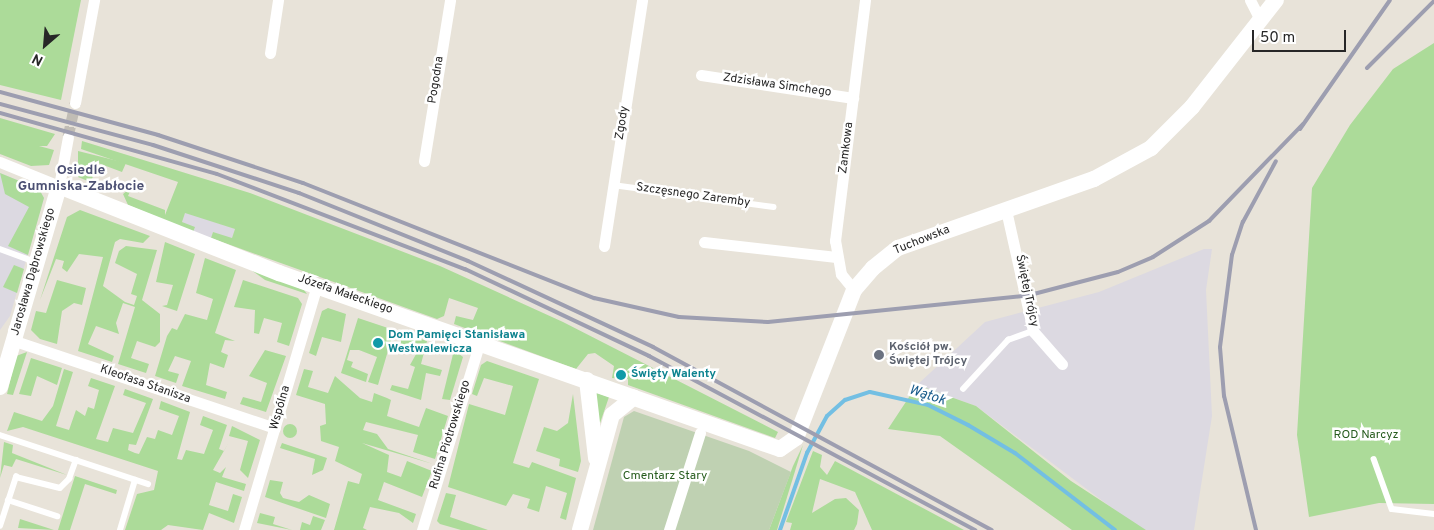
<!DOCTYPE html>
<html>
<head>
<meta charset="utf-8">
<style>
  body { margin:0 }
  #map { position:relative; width:1434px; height:530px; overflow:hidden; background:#e8e3d9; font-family:Overpass,sans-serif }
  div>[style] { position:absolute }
  .industrial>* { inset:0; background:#dcd9e1 }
  .green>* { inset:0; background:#acdb99 }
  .round { border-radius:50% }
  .cemetery>* { inset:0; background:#bfd1b2 }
  .stream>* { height:4px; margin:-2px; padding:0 2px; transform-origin:2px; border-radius:2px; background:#73bfe3 }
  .street-tunnel>* { height:11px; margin-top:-5.5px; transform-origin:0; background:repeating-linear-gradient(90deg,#c1bdb5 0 11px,transparent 0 16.5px) }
  .lane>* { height:5.5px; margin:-2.75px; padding:0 2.75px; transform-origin:2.75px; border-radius:2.75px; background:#fff }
  .street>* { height:11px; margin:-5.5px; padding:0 5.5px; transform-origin:5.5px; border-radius:5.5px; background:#fff }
  .secondary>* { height:16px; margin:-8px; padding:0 8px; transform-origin:8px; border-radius:8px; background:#fff }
  .rail>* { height:4px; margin:-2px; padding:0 2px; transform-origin:2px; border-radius:2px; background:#9d9eb0 }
  .dots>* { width:14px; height:14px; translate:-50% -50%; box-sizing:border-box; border:2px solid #fff; border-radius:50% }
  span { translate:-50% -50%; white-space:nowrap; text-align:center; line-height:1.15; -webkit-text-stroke:5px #fff; paint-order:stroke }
  .street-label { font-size:12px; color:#272727 }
  .culture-label { font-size:12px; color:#0d838f; font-weight:700 }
  .left { translate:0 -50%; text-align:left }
  .worship-label { font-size:12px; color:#5b616d; font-weight:700 }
  .park-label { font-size:12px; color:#275c1e }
  .neighbourhood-label { font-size:14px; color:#4c5073; font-weight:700 }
  .water-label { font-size:14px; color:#185b8a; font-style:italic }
  .north { position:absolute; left:20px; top:20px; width:50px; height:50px; -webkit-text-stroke:4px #fff; paint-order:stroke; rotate:207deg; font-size:14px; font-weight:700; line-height:20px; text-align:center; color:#272727 }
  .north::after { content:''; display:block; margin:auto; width:18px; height:22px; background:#272727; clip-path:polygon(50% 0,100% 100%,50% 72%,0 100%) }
  .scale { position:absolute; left:1252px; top:30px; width:94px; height:22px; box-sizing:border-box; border:2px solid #272727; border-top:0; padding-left:6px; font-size:15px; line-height:18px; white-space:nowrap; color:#272727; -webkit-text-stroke:4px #fff; paint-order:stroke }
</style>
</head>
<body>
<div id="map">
  <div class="industrial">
    <i style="clip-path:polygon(0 173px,39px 189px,44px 198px,10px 316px,0 330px)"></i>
    <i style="clip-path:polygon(185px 212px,235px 229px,232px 239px,213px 232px,211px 238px,193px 232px,182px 222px)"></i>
    <i style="clip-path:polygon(1204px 249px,1212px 249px,1206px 290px,1212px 416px,1194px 530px,1146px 530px,1132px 523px,976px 406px,917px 385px,985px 322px,1099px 292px)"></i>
  </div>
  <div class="green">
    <i style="clip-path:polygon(0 0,81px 0,61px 100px,0 85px)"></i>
    <i style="clip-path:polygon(1434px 43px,1434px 504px,1379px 503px,1309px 517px,1297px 435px,1312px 188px,1350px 125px,1393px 69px)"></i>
    <i style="clip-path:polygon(0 118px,55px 134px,47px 146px,39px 146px,54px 150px,49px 165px,31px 166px,0 154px)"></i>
    <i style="clip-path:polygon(82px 141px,250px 193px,440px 266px,563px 322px,778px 432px,775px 438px,628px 385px,628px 379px,612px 378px,614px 366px,595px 353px,588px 354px,576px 369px,454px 324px,456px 316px,473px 320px,478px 308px,449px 298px,444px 316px,437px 319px,211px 238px,213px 232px,232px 238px,235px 229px,185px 213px,182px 222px,195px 227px,193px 232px,128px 205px,123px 194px,132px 187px,128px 196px,165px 210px,165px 215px,178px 182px,81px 149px)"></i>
    <i style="clip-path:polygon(78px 151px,126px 163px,122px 172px,98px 163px,92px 179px,112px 187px,110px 190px,78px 177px)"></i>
    <i style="clip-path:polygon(0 173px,39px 189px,44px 198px,28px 255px,8px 246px,29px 207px,5px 194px)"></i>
    <i style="clip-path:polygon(80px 210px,150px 236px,143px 243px,120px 239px,115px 242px,103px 286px,125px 302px,134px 305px,137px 296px,131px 294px,137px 274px,115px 263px,119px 251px,126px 246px,157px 250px,142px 300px,160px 314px,160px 342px,155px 347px,137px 341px,131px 358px,149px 364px,146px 373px,118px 364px,135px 307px,123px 303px,116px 323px,119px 334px,96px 326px,88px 344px,114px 356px,112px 362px,78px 351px,103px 257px,79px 254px,67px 272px,62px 268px,64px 261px,56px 259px,40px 300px,67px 217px)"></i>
    <i style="clip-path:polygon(165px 242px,195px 254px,177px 311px,162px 306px,167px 305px,173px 285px,156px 282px)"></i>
    <i style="clip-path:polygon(205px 258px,236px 270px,215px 333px,235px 341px,225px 340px,221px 352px,228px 355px,224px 368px,210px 363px,206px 385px,227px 392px,225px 399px,182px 386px,191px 361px,175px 356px,168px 371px,179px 374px,176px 383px,155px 376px,167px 336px,172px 328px,177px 330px,185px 314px,207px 320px,213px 299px,196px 293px)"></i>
    <i style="clip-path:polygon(14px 265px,24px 269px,17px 293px,3px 287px)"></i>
    <i style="clip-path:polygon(250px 269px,304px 290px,307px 294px,265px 280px)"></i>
    <i style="clip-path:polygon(57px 280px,86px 288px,82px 305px,74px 303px,62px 311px,57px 344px,40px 339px,31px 330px,36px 311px,46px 313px)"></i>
    <i style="clip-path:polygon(243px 280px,298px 298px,302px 304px,289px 346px,277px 342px,282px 323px,264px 318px,259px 334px,254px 333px,255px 310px,234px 307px)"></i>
    <i style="clip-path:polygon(328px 308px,346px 314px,341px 342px,322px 337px,316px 356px,309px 353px,322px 311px)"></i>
    <i style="clip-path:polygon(358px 318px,394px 330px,378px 385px,368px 382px,377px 357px,359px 350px,350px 350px,347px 360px,353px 362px,351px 367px,368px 374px,366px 382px,341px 373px)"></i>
    <i style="clip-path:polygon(403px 333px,427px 341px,421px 364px,442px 370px,440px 376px,426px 373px,421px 400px,390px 390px,392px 385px,408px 389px,415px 367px,410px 365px,420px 347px,412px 345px,410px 353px,399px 350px)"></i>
    <i style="clip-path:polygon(265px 350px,286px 356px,266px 412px,240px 404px,243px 397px,261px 402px,267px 383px,249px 376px)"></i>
    <i style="clip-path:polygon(454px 350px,463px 357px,450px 400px,442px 399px)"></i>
    <i style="clip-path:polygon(27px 352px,13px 395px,7px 394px,16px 356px)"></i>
    <i style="clip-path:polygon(31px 358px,62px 368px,57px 385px,37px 376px,31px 396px,19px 394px)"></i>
    <i style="clip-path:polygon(487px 361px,539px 379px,513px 463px,529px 468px,532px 462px,576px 478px,566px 520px,560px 518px,567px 493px,546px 486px,539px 512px,527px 508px,530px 499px,513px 494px,506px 506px,448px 487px,469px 404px,505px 415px,513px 386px,484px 378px,477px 396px,472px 394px,481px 365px)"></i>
    <i style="clip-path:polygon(64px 369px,73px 372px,56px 426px,69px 430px,76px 410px,85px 416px,88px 407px,94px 409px,99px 390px,88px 386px,91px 378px,115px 386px,96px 439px,108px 442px,113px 428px,133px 433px,146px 403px,123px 395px,125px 389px,153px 399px,136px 445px,129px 444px,128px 450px,135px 453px,139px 454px,147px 437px,155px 439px,158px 430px,172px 435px,179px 416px,159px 409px,161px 401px,190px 412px,177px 459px,182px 460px,186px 450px,204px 454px,213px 430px,200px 425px,203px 416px,227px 425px,219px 449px,224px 451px,229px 442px,213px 470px,220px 473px,226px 467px,222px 477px,246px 484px,244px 491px,216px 482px,209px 505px,228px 511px,233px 494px,242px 497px,234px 523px,209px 513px,203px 530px,168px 525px,161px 530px,125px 530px,137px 494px,154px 490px,158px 471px,23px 427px,7px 431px,14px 412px,42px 421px,53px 406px)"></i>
    <i style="clip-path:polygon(304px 369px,313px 371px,308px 387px,328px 393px,335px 376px,360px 398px,372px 402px,374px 393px,387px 398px,391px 400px,387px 416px,419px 427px,426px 408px,448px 416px,435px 459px,413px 452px,418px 435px,366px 422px,363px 430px,377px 434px,388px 449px,433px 464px,362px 443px,389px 455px,387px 472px,401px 477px,407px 461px,432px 471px,422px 497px,384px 482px,378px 500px,416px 514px,413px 523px,399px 513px,370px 507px,363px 528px,367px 530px,334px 530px,348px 481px,359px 484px,362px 474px,335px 461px,339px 447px,321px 441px,320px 426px,326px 424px,325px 404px,296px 395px)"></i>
    <i style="clip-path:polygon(917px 385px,976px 406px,1071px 481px,1146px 530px,1072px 530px,940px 436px,888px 429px)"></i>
    <i style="clip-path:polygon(597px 393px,609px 397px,599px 426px,595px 395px)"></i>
    <i style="clip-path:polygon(573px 394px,581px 461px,578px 472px,559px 466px,560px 459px,536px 451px,544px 427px,557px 431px,568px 423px)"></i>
    <i class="round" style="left:283px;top:424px;width:14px;height:14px"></i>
    <i style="clip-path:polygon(232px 426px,260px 440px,248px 478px,240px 470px,248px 441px,229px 436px)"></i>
    <i style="clip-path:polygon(4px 442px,13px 445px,12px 453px,67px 475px,16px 459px,12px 467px,4px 465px,0 478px)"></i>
    <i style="clip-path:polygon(282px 443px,327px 458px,323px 470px,312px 475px,315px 459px,280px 448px)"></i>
    <i style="clip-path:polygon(803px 445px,777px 530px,769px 530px,793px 466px)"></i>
    <i style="clip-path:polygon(813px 451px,822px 455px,820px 467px,827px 475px,835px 461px,964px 530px,872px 530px,855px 492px,820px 479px,812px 513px,835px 499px,846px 498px,859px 510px,857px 524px,854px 530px,790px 530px,792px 523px,786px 522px)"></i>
    <i style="clip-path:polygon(75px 476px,117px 490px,116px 494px,85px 484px,70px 530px,58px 530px)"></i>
    <i style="clip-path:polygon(270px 480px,283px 482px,280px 493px,283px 498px,299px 502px,309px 495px,330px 504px,326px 518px,265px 497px)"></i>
    <i style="clip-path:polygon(446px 493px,456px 495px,450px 517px,488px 530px,461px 530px,440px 524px,437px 521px)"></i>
    <i style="clip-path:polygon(260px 513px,275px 517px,273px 524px,292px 530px,257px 523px)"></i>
    <i style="clip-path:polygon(313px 516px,325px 520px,321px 530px,300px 530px,302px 522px,310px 525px)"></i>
    <i style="clip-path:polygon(20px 519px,54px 530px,18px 528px)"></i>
  </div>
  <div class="cemetery">
    <i style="clip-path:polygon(634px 411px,749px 451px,791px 472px,769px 530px,593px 530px,624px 417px)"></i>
  </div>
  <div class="stream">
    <i style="left:780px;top:530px;width:82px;rotate:-70.7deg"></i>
    <i style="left:807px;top:453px;width:42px;rotate:-61.6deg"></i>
    <i style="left:827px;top:416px;width:24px;rotate:-42deg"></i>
    <i style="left:845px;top:400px;width:26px;rotate:-18deg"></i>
    <i style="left:870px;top:392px;width:59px;rotate:12.6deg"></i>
    <i style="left:928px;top:405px;width:45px;rotate:26.6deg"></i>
    <i style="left:968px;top:425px;width:55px;rotate:30.8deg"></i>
    <i style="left:1015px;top:453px;width:126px;rotate:37.6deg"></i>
  </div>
  <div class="street-tunnel">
    <i style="left:68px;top:137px;width:35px;rotate:-78deg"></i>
  </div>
  <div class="lane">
    <i style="left:613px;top:185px;width:162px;rotate:7.8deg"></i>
    <i style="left:0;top:249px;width:37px;rotate:20deg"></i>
    <i style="left:963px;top:389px;width:67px;rotate:-47.4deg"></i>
    <i style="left:1008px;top:340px;width:27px;rotate:-20deg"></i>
    <i style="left:0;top:435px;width:156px;rotate:18.3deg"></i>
    <i style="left:1374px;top:459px;width:53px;rotate:70.2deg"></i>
    <i style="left:1392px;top:509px;width:42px;rotate:6.8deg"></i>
    <i style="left:8px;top:500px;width:52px;rotate:18.1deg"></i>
    <i style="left:0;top:526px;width:52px;rotate:-71.9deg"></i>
    <i style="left:16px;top:477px;width:45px;rotate:14deg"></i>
    <i style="left:60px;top:488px;width:13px;rotate:-45deg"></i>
    <i style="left:69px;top:479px;width:20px;rotate:-70deg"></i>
    <i style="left:120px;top:530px;width:52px;rotate:-73.3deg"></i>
  </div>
  <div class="street">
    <i style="left:1250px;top:0;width:22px;rotate:63deg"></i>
    <i style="left:270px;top:53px;width:54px;rotate:-81.4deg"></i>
    <i style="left:701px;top:75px;width:154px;rotate:8.6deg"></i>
    <i style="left:75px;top:103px;width:105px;rotate:-79.5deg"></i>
    <i style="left:424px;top:161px;width:163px;rotate:-80.8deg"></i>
    <i style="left:0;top:162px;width:64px;rotate:22.1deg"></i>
    <i style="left:59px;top:186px;width:50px;rotate:-79.6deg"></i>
    <i style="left:1006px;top:210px;width:124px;rotate:77.4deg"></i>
    <i style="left:1033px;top:331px;width:44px;rotate:48.7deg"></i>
    <i style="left:704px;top:242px;width:133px;rotate:6.5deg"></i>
    <i style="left:604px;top:246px;width:249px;rotate:-81.2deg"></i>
    <i style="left:854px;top:290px;width:21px;rotate:-129deg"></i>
    <i style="left:841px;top:274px;width:34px;rotate:-100deg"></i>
    <i style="left:835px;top:241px;width:243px;rotate:-82.9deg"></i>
    <i style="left:15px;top:341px;width:274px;rotate:18.5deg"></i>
    <i style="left:244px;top:530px;width:256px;rotate:-73.4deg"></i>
    <i style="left:422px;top:530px;width:198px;rotate:-72.9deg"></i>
    <i style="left:669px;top:530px;width:102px;rotate:-72.3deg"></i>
  </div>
  <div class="secondary">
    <i style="left:587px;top:380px;width:79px;rotate:83.4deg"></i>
    <i style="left:0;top:387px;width:209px;rotate:-73.6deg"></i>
    <i style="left:59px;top:186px;width:237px;rotate:21.6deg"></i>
    <i style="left:279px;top:273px;width:531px;rotate:19.36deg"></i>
    <i style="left:780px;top:449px;width:19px;rotate:-35deg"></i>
    <i style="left:796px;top:438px;width:159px;rotate:-68.6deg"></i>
    <i style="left:854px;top:290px;width:29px;rotate:-49deg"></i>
    <i style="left:873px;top:268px;width:32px;rotate:-39deg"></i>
    <i style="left:898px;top:248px;width:208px;rotate:-19.4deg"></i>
    <i style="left:1094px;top:179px;width:65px;rotate:-28.5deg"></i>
    <i style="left:1151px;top:148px;width:58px;rotate:-45deg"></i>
    <i style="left:1192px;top:107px;width:136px;rotate:-51.9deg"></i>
    <i style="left:580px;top:530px;width:119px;rotate:-74.5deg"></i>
    <i style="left:612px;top:415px;width:28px;rotate:-39deg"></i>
  </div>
  <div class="rail">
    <i style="left:1367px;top:68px;width:95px;rotate:-45deg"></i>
    <i style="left:0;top:92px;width:164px;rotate:15.2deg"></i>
    <i style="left:158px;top:135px;width:153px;rotate:18.3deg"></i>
    <i style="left:303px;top:183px;width:313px;rotate:21.6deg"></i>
    <i style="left:594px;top:298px;width:87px;rotate:12.6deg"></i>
    <i style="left:679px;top:317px;width:89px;rotate:3.2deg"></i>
    <i style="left:768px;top:322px;width:259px;rotate:-5.8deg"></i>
    <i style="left:1026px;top:296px;width:95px;rotate:-14.6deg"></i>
    <i style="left:1118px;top:272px;width:38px;rotate:-23deg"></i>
    <i style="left:1153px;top:257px;width:67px;rotate:-32.7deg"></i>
    <i style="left:1209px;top:221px;width:135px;rotate:-45.9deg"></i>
    <i style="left:0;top:104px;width:158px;rotate:15deg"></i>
    <i style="left:153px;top:145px;width:154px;rotate:18.2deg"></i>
    <i style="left:299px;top:193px;width:182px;rotate:21.9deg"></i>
    <i style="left:468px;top:261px;width:204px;rotate:24.9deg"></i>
    <i style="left:653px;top:347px;width:385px;rotate:28.4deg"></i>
    <i style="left:0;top:113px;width:225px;rotate:15.7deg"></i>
    <i style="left:217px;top:174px;width:266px;rotate:21deg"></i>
    <i style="left:465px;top:269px;width:204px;rotate:25.3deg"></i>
    <i style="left:649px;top:356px;width:370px;rotate:28.1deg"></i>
    <i style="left:1300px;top:129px;width:157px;rotate:-55.1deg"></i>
    <i style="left:1256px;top:530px;width:138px;rotate:-103.4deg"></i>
    <i style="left:1224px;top:396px;width:49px;rotate:-94.7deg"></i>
    <i style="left:1220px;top:347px;width:93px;rotate:-82.6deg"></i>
    <i style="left:1232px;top:255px;width:35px;rotate:-72deg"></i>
    <i style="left:1243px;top:222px;width:69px;rotate:-61.6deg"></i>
  </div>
  <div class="dots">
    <i style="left:378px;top:343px;background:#0f9aa8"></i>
    <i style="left:879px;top:355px;background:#6b7280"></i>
    <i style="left:621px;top:375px;background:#0f9aa8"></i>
  </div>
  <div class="street-label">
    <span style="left:437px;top:80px;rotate:-81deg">Pogodna</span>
    <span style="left:777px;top:86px;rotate:8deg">Zdzisława Simchego</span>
    <span style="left:623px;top:123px;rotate:-81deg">Zgody</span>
    <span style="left:847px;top:148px;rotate:-83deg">Zamkowa</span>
    <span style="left:693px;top:196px;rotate:8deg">Szczęsnego Zaremby</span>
    <span style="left:922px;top:241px;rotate:-22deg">Tuchowska</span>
    <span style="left:34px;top:272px;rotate:-74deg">Jarosława Dąbrowskiego</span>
    <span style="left:1026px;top:291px;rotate:78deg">Świętej Trójcy</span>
    <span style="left:345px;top:295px;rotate:19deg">Józefa Małeckiego</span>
    <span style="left:145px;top:385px;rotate:19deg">Kleofasa Stanisza</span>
    <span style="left:281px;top:408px;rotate:-74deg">Wspólna</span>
    <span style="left:451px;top:435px;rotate:-73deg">Rufina Piotrowskiego</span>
  </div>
  <div class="culture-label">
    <span class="left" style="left:388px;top:343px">Dom Pamięci Stanisława<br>Westwalewicza</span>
    <span class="left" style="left:631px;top:375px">Święty Walenty</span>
  </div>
  <div class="worship-label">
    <span class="left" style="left:889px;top:355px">Kościół pw.<br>Świętej Trójcy</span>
  </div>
  <div class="park-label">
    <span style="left:1366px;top:436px">ROD Narcyz</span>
    <span style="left:665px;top:477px">Cmentarz Stary</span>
  </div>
  <div class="neighbourhood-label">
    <span style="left:81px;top:179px">Osiedle<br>Gumniska-Zabłocie</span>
  </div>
  <div class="water-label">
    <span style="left:927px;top:396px;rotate:18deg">Wątok</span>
  </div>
  <div class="north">N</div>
  <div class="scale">50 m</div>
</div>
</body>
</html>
